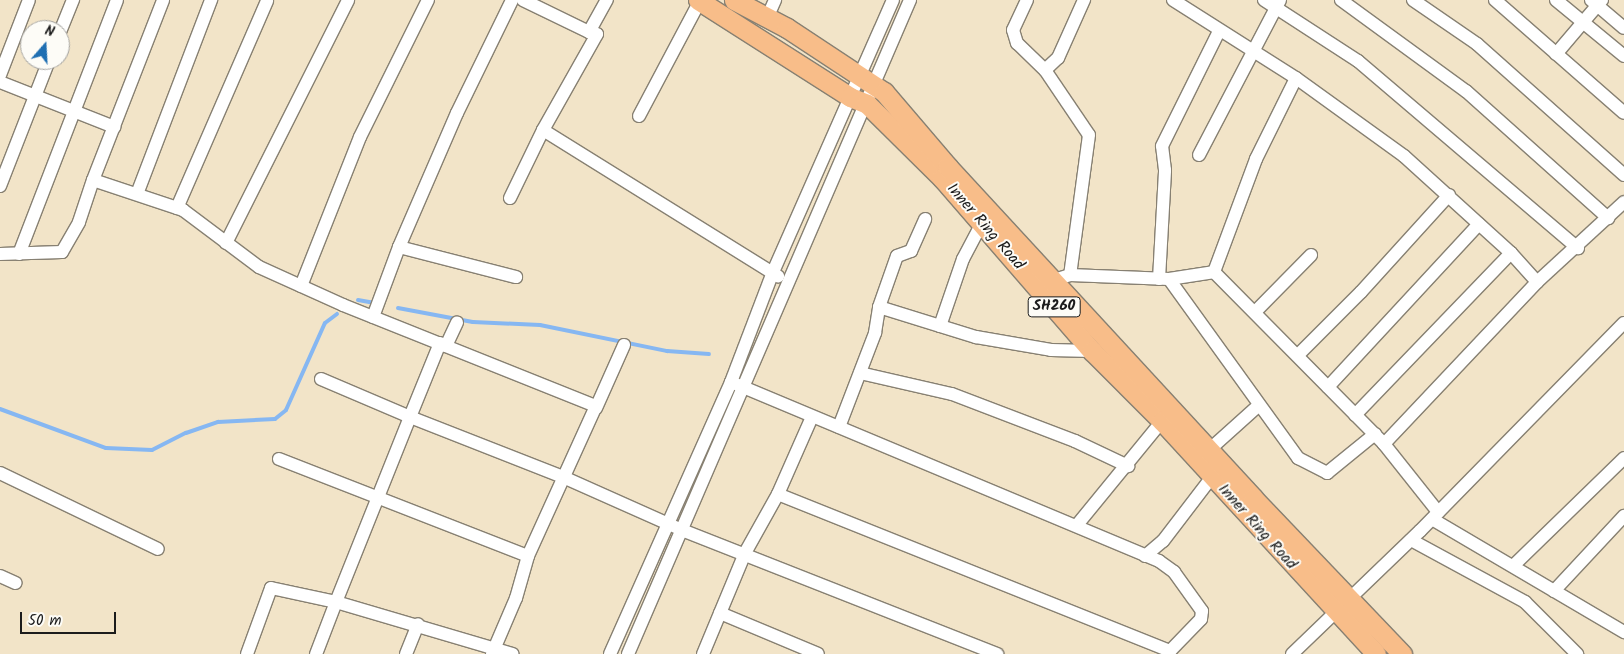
<!DOCTYPE html>
<html>
<head>
<meta charset="utf-8">
<style>
  body { margin:0 }
  #map { position:relative; width:1624px; height:654px; overflow:hidden; background:#f2e4c8; font-family:Kalam,sans-serif }
  div>[style] { position:absolute }
  .stream>* { height:4px; margin:-2px; padding:0 2px; transform-origin:2px; border-radius:2px; background:#86b7f2 }
  .roads { filter:drop-shadow(1px 0 #878072) drop-shadow(-1px 0 #878072) drop-shadow(0 1px #878072) drop-shadow(0 -1px #878072) }
  .minor>* { height:12px; margin:-6px; padding:0 6px; transform-origin:6px; border-radius:6px; background:#fff }
  .highway>* { height:19px; margin:-9.5px; padding:0 9.5px; transform-origin:9.5px; border-radius:9.5px; background:#f8bd89 }
  span { translate:-50% -50%; white-space:nowrap; text-align:center; line-height:1.15; -webkit-text-stroke:4px #fdfcf7; paint-order:stroke }
  .shield-label span { padding:1px 4px; background:#fdfcf7; border:1px solid; border-radius:4px; -webkit-text-stroke-width:0 }
  .shield-label { font-size:15px; color:#1c1c1c; font-weight:700 }
  .street-label { font-size:16px; color:#1c1c1c }
  .north { position:absolute; left:20px; top:20px; width:50px; height:50px; box-sizing:border-box; background:#fdfcf7; border:1px solid #a3a29f; border-radius:50%; rotate:19deg; font-size:14px; font-weight:700; line-height:20px; text-align:center; color:#1c1c1c }
  .north::after { content:''; display:block; margin:auto; width:18px; height:22px; background:#1f6fb2; clip-path:polygon(50% 0,100% 100%,50% 72%,0 100%) }
  .scale { position:absolute; left:20px; top:612px; width:96px; height:22px; box-sizing:border-box; border:2px solid #1c1c1c; border-top:0; padding-left:6px; font-size:15px; line-height:18px; white-space:nowrap; color:#1c1c1c; -webkit-text-stroke:4px #fdfcf7; paint-order:stroke }
</style>
</head>
<body>
<div id="map">
  <div class="stream">
    <i style="left:358px;top:300px;width:17px;rotate:10deg"></i>
    <i style="left:398px;top:308px;width:76px;rotate:10.6deg"></i>
    <i style="left:473px;top:322px;width:67px;rotate:2.6deg"></i>
    <i style="left:540px;top:325px;width:130px;rotate:11.6deg"></i>
    <i style="left:667px;top:351px;width:42px;rotate:4.1deg"></i>
    <i style="left:0;top:409px;width:113px;rotate:20.2deg"></i>
    <i style="left:106px;top:448px;width:46px;rotate:2.5deg"></i>
    <i style="left:152px;top:450px;width:38px;rotate:-27deg"></i>
    <i style="left:186px;top:433px;width:34px;rotate:-19deg"></i>
    <i style="left:218px;top:422px;width:57px;rotate:-3deg"></i>
    <i style="left:275px;top:419px;width:14px;rotate:-39deg"></i>
    <i style="left:286px;top:410px;width:95px;rotate:-65.9deg"></i>
    <i style="left:325px;top:323px;width:15px;rotate:-37deg"></i>
  </div>
  <div class="roads">
    <div class="minor">
      <i style="left:523px;top:0;width:73px;rotate:25.9deg"></i>
      <i style="left:589px;top:32px;width:37px;rotate:-61deg"></i>
      <i style="left:1027px;top:0;width:33px;rotate:115deg"></i>
      <i style="left:1013px;top:30px;width:14px;rotate:73deg"></i>
      <i style="left:1017px;top:43px;width:39px;rotate:44deg"></i>
      <i style="left:1045px;top:70px;width:78px;rotate:55.9deg"></i>
      <i style="left:1089px;top:135px;width:141px;rotate:97.7deg"></i>
      <i style="left:1173px;top:0;width:146px;rotate:32.4deg"></i>
      <i style="left:1296px;top:78px;width:133px;rotate:35.8deg"></i>
      <i style="left:1404px;top:156px;width:144px;rotate:42.2deg"></i>
      <i style="left:1511px;top:253px;width:39px;rotate:48deg"></i>
      <i style="left:1264px;top:0;width:112px;rotate:33deg"></i>
      <i style="left:1358px;top:61px;width:289px;rotate:40.4deg"></i>
      <i style="left:1341px;top:0;width:155px;rotate:36.1deg"></i>
      <i style="left:1466px;top:91px;width:191px;rotate:41.8deg"></i>
      <i style="left:1413px;top:0;width:78px;rotate:34.5deg"></i>
      <i style="left:1477px;top:44px;width:197px;rotate:41.7deg"></i>
      <i style="left:1495px;top:0;width:171px;rotate:41.2deg"></i>
      <i style="left:1556px;top:0;width:88px;rotate:39.5deg"></i>
      <i style="left:1591px;top:0;width:43px;rotate:40.3deg"></i>
      <i style="left:767px;top:18px;width:20px;rotate:-66deg"></i>
      <i style="left:60px;top:32px;width:35px;rotate:-68deg"></i>
      <i style="left:1556px;top:54px;width:71px;rotate:-49.6deg"></i>
      <i style="left:1045px;top:70px;width:18px;rotate:-43deg"></i>
      <i style="left:1058px;top:58px;width:64px;rotate:-65.9deg"></i>
      <i style="left:0;top:75px;width:80px;rotate:-68.9deg"></i>
      <i style="left:0;top:82px;width:123px;rotate:21.5deg"></i>
      <i style="left:639px;top:116px;width:130px;rotate:-62.1deg"></i>
      <i style="left:543px;top:130px;width:110px;rotate:-60.6deg"></i>
      <i style="left:597px;top:34px;width:8px;rotate:-166deg"></i>
      <i style="left:1199px;top:155px;width:175px;rotate:-62.4deg"></i>
      <i style="left:93px;top:180px;width:193px;rotate:-68.7deg"></i>
      <i style="left:0;top:186px;width:135px;rotate:-68.7deg"></i>
      <i style="left:137px;top:194px;width:208px;rotate:-69.1deg"></i>
      <i style="left:510px;top:198px;width:76px;rotate:-64.1deg"></i>
      <i style="left:543px;top:130px;width:277px;rotate:31.9deg"></i>
      <i style="left:177px;top:208px;width:226px;rotate:-66.5deg"></i>
      <i style="left:226px;top:243px;width:272px;rotate:-63.3deg"></i>
      <i style="left:399px;top:247px;width:121px;rotate:14.4deg"></i>
      <i style="left:0;top:254px;width:62px;rotate:-1.8deg"></i>
      <i style="left:62px;top:252px;width:34px;rotate:-60deg"></i>
      <i style="left:79px;top:222px;width:44px;rotate:-71.6deg"></i>
      <i style="left:93px;top:180px;width:95px;rotate:18.4deg"></i>
      <i style="left:183px;top:210px;width:95px;rotate:36.9deg"></i>
      <i style="left:259px;top:267px;width:92px;rotate:24.3deg"></i>
      <i style="left:343px;top:305px;width:272px;rotate:21.8deg"></i>
      <i style="left:596px;top:406px;width:165px;rotate:114.4deg"></i>
      <i style="left:528px;top:556px;width:44px;rotate:105.9deg"></i>
      <i style="left:516px;top:598px;width:61px;rotate:113.2deg"></i>
      <i style="left:19px;top:254px;width:272px;rotate:-68.9deg"></i>
      <i style="left:1214px;top:272px;width:121px;rotate:-69.6deg"></i>
      <i style="left:1256px;top:159px;width:90px;rotate:-63.7deg"></i>
      <i style="left:1159px;top:279px;width:109px;rotate:-86.8deg"></i>
      <i style="left:1165px;top:170px;width:24px;rotate:-97deg"></i>
      <i style="left:1162px;top:146px;width:128px;rotate:-63.6deg"></i>
      <i style="left:1169px;top:279px;width:221px;rotate:54.2deg"></i>
      <i style="left:1298px;top:458px;width:33px;rotate:27deg"></i>
      <i style="left:1327px;top:473px;width:62px;rotate:-39.1deg"></i>
      <i style="left:1054px;top:280px;width:17px;rotate:-17deg"></i>
      <i style="left:1070px;top:275px;width:99px;rotate:2.3deg"></i>
      <i style="left:1169px;top:279px;width:46px;rotate:-8.8deg"></i>
      <i style="left:1214px;top:272px;width:242px;rotate:45.3deg"></i>
      <i style="left:1384px;top:444px;width:87px;rotate:51.5deg"></i>
      <i style="left:301px;top:286px;width:160px;rotate:-68.4deg"></i>
      <i style="left:360px;top:137px;width:153px;rotate:-63.6deg"></i>
      <i style="left:879px;top:307px;width:54px;rotate:-70.6deg"></i>
      <i style="left:897px;top:256px;width:15px;rotate:-20deg"></i>
      <i style="left:911px;top:251px;width:35px;rotate:-66deg"></i>
      <i style="left:1255px;top:312px;width:80px;rotate:-45.5deg"></i>
      <i style="left:373px;top:317px;width:75px;rotate:-69.6deg"></i>
      <i style="left:399px;top:247px;width:146px;rotate:-66.6deg"></i>
      <i style="left:457px;top:113px;width:126px;rotate:-64deg"></i>
      <i style="left:940px;top:326px;width:71px;rotate:-71.1deg"></i>
      <i style="left:963px;top:259px;width:41px;rotate:-62.2deg"></i>
      <i style="left:440px;top:343px;width:80px;rotate:112.1deg"></i>
      <i style="left:410px;top:417px;width:164px;rotate:21.4deg"></i>
      <i style="left:563px;top:477px;width:130px;rotate:24deg"></i>
      <i style="left:682px;top:530px;width:339px;rotate:21.5deg"></i>
      <i style="left:446px;top:346px;width:26px;rotate:-65deg"></i>
      <i style="left:1298px;top:355px;width:89px;rotate:-45deg"></i>
      <i style="left:1361px;top:292px;width:131px;rotate:-47.8deg"></i>
      <i style="left:860px;top:373px;width:94px;rotate:12.9deg"></i>
      <i style="left:952px;top:394px;width:132px;rotate:20.9deg"></i>
      <i style="left:1075px;top:441px;width:59px;rotate:25.3deg"></i>
      <i style="left:321px;top:379px;width:97px;rotate:23.1deg"></i>
      <i style="left:410px;top:417px;width:199px;rotate:111.8deg"></i>
      <i style="left:336px;top:602px;width:184px;rotate:16.4deg"></i>
      <i style="left:731px;top:382px;width:464px;rotate:22.7deg"></i>
      <i style="left:1159px;top:561px;width:19px;rotate:36deg"></i>
      <i style="left:1174px;top:572px;width:48px;rotate:54.3deg"></i>
      <i style="left:1202px;top:611px;width:8px;rotate:97deg"></i>
      <i style="left:1201px;top:619px;width:45px;rotate:134.1deg"></i>
      <i style="left:1170px;top:651px;width:422px;rotate:-158.2deg"></i>
      <i style="left:1328px;top:387px;width:222px;rotate:-47.2deg"></i>
      <i style="left:596px;top:408px;width:69px;rotate:-66deg"></i>
      <i style="left:1355px;top:415px;width:225px;rotate:-46.1deg"></i>
      <i style="left:839px;top:427px;width:101px;rotate:-69deg"></i>
      <i style="left:875px;top:333px;width:26px;rotate:-81deg"></i>
      <i style="left:879px;top:307px;width:102px;rotate:17.2deg"></i>
      <i style="left:976px;top:337px;width:76px;rotate:9.8deg"></i>
      <i style="left:1051px;top:350px;width:41px;rotate:1.4deg"></i>
      <i style="left:1384px;top:444px;width:223px;rotate:-46.6deg"></i>
      <i style="left:1537px;top:282px;width:118px;rotate:-42.6deg"></i>
      <i style="left:1209px;top:450px;width:67px;rotate:-42deg"></i>
      <i style="left:279px;top:459px;width:267px;rotate:21.3deg"></i>
      <i style="left:0;top:473px;width:175px;rotate:25.7deg"></i>
      <i style="left:1432px;top:519px;width:223px;rotate:30.5deg"></i>
      <i style="left:1077px;top:525px;width:134px;rotate:-50.7deg"></i>
      <i style="left:1411px;top:540px;width:130px;rotate:28.5deg"></i>
      <i style="left:1525px;top:602px;width:74px;rotate:45deg"></i>
      <i style="left:1145px;top:556px;width:23px;rotate:-40deg"></i>
      <i style="left:1163px;top:541px;width:81px;rotate:-52.6deg"></i>
      <i style="left:1513px;top:566px;width:155px;rotate:-44.2deg"></i>
      <i style="left:0;top:576px;width:17px;rotate:24deg"></i>
      <i style="left:1554px;top:591px;width:103px;rotate:-47deg"></i>
      <i style="left:720px;top:613px;width:106px;rotate:22.7deg"></i>
      <i style="left:247px;top:654px;width:70px;rotate:-70deg"></i>
      <i style="left:271px;top:588px;width:66px;rotate:12.2deg"></i>
      <i style="left:336px;top:602px;width:56px;rotate:111deg"></i>
      <i style="left:406px;top:654px;width:32px;rotate:-68deg"></i>
      <i style="left:610px;top:654px;width:298px;rotate:-66deg"></i>
      <i style="left:731px;top:382px;width:118px;rotate:-69.1deg"></i>
      <i style="left:773px;top:272px;width:297px;rotate:-66.2deg"></i>
      <i style="left:628px;top:654px;width:712px;rotate:-66.67deg"></i>
      <i style="left:703px;top:654px;width:109px;rotate:-67.4deg"></i>
      <i style="left:745px;top:553px;width:68px;rotate:-60.8deg"></i>
      <i style="left:778px;top:494px;width:84px;rotate:-66.2deg"></i>
      <i style="left:1292px;top:654px;width:178px;rotate:-43.9deg"></i>
      <i style="left:1420px;top:531px;width:291px;rotate:-45.6deg"></i>
    </div>
    <div class="highway">
      <i style="left:698px;top:0;width:180px;rotate:32.5deg"></i>
      <i style="left:850px;top:97px;width:18px;rotate:22deg"></i>
      <i style="left:867px;top:104px;width:105px;rotate:44.6deg"></i>
      <i style="left:942px;top:178px;width:229px;rotate:49.1deg"></i>
      <i style="left:1092px;top:351px;width:99px;rotate:45deg"></i>
      <i style="left:1162px;top:421px;width:316px;rotate:47.4deg"></i>
      <i style="left:734px;top:0;width:60px;rotate:27.8deg"></i>
      <i style="left:787px;top:28px;width:116px;rotate:33.4deg"></i>
      <i style="left:884px;top:92px;width:99px;rotate:49.5deg"></i>
      <i style="left:948px;top:167px;width:450px;rotate:47.3deg"></i>
      <i style="left:1253px;top:498px;width:216px;rotate:46.3deg"></i>
    </div>
  </div>
  <div class="shield-label">
    <span style="left:1054px;top:307px">SH260</span>
  </div>
  <div class="street-label">
    <span style="left:985px;top:227px;rotate:49deg">Inner Ring Road</span>
    <span style="left:1257px;top:527px;rotate:48deg">Inner Ring Road</span>
  </div>
  <div class="north">N</div>
  <div class="scale">50 m</div>
</div>
</body>
</html>
